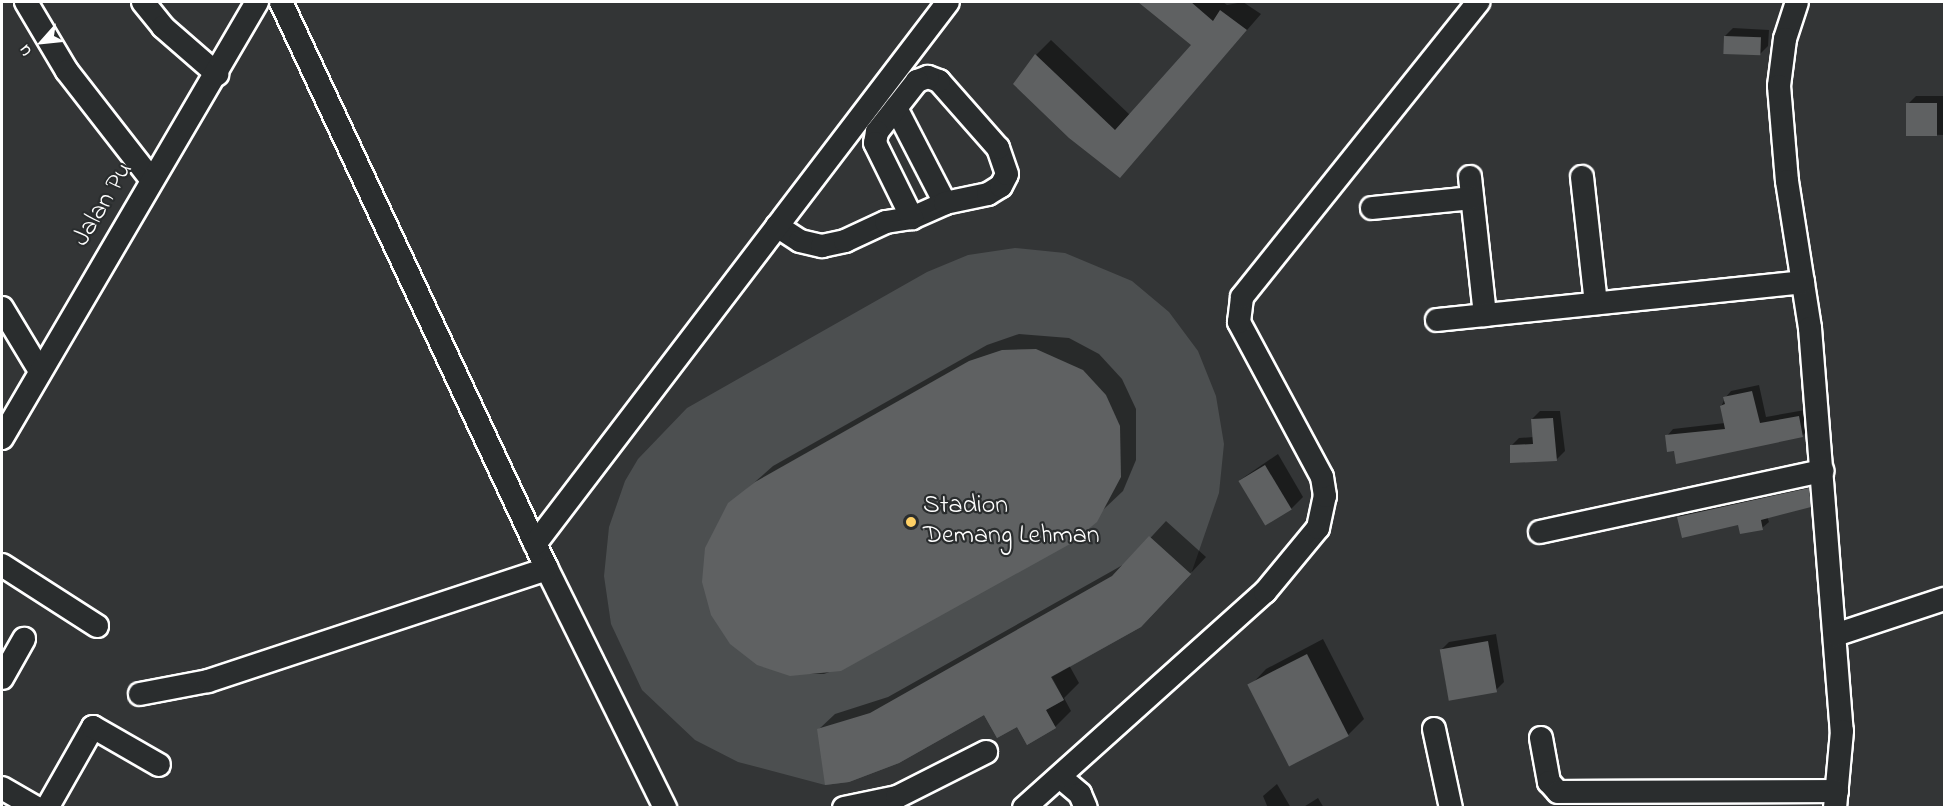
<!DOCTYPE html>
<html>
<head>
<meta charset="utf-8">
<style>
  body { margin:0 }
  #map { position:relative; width:1946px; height:809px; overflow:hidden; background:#333536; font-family:"Indie Flower",sans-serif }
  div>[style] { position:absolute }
  .green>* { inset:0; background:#4c4f50 }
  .shadow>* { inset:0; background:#0007 }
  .building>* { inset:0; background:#5f6162; transform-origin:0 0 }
  .roads { filter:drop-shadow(2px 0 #fff) drop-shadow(-2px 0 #fff) drop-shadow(0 2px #fff) drop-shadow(0 -2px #fff) }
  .minor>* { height:22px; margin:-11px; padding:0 11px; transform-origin:11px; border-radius:11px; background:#2a2d2e }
  .dots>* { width:16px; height:16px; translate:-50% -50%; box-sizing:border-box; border:3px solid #2a2d2e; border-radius:50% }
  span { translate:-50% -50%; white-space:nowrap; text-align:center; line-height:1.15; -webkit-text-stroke:4.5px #2a2d2e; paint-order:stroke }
  .street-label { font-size:26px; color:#fff }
  .poi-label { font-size:26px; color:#fff }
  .left { translate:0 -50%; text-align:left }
  .frame { position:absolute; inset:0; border:3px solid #fff; pointer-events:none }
  .north { position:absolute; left:12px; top:12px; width:60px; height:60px; -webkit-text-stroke:4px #2a2d2e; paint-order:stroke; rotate:243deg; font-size:16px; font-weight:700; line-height:24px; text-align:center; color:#fff }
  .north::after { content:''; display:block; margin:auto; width:21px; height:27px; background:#fff; clip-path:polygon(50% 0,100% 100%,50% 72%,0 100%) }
</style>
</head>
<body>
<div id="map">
  <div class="green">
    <i style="clip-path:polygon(1015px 248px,1065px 253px,1132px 281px,1169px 312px,1198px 351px,1216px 396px,1224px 444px,1219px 493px,1191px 574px,1141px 627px,1052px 677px,1064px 700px,1046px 710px,1056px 728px,1027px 745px,1017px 727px,997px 738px,984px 715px,899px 763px,849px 782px,825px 785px,738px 762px,695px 740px,642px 690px,611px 624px,604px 576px,609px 527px,625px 481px,638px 459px,687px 408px,927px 272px,968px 255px)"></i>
  </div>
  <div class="shadow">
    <i style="clip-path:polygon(1141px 2px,1223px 2px,1227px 5px,1243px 2px,1261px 14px,1120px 176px,1036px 55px,1051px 40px,1130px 115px,1193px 45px)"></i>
    <i style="clip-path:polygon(1733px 28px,1769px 30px,1768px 46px,1760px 54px,1725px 36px)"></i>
    <i style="clip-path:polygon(1916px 96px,1944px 96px,1944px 135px,1908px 134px,1908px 104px)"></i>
    <i style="clip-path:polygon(1019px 334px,1069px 338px,1099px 354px,1122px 379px,1136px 409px,1136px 460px,1123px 491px,1069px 542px,856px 662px,824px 674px,790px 674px,730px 504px,773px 466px,987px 345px)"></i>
    <i style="clip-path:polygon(1759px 385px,1766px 417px,1805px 410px,1809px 429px,1802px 436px,1675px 449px,1667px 436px,1673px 429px,1725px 423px,1721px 407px,1725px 398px,1731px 391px)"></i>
    <i style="clip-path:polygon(1540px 411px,1560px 411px,1565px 451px,1557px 459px,1511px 446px,1519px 438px,1534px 437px,1532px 419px)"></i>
    <i style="clip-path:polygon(1278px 454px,1303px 497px,1291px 509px,1240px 480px)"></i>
    <i style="clip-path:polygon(1815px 483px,1816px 500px,1810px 506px,1767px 516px,1769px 522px,1762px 528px,1678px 517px,1685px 511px)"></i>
    <i style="clip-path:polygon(1166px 521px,1206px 557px,1157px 609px,1069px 665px,1079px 683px,1064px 698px,1071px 711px,1055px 727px,1017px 725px,985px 713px,818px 730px,835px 714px,888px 697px,1128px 562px)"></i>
    <i style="clip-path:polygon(1496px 634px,1504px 682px,1496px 690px,1441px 650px,1449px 642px)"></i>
    <i style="clip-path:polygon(1323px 639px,1364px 719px,1348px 735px,1250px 686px,1266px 669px)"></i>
    <i style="clip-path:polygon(1277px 784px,1291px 808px,1268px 808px,1263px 796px)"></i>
    <i style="clip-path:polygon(1318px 798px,1324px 808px,1302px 808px)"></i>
  </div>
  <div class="building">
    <i style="clip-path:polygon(1138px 2px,1191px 2px,1213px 21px,1220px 10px,1247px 30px,1120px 178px,1069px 138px,1013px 84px,1035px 54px,1115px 130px,1191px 45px)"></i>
    <i style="left:1724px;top:36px;width:37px;height:18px;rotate:2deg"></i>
    <i style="left:1906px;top:103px;width:31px;height:33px"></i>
    <i style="clip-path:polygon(1036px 349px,1083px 370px,1106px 395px,1120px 426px,1121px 477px,1097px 522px,1070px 544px,841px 671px,790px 676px,757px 665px,730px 644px,711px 615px,702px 582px,705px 548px,728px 503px,755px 482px,969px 361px,1002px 350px)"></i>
    <i style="clip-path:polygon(1752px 391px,1760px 423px,1799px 416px,1803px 437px,1676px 464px,1674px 451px,1667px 452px,1665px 435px,1725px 429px,1720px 406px,1725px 404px,1723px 397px)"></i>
    <i style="clip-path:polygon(1553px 418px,1557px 461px,1510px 463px,1510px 445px,1533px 444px,1531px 419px)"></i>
    <i style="left:1265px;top:465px;width:52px;height:31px;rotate:59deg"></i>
    <i style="clip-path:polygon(1809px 488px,1811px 507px,1761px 520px,1763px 530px,1740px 534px,1738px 525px,1682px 538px,1677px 517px)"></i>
    <i style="clip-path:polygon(1149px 536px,1191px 574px,1141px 627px,1051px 677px,1064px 700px,1046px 710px,1056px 728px,1027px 745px,1017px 727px,997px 738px,984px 715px,899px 763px,849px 782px,825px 785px,817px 729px,870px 713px,1112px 576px)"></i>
    <i style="left:1488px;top:641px;width:52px;height:49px;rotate:80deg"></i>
    <i style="left:1307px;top:654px;width:92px;height:67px;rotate:63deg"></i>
  </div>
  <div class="roads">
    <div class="minor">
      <i style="left:26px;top:2px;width:80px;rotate:59.3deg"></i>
      <i style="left:67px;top:71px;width:138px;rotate:52.1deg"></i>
      <i style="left:143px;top:2px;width:32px;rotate:51deg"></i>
      <i style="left:163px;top:27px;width:72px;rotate:41deg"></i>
      <i style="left:281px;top:2px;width:626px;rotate:64.87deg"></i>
      <i style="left:547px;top:569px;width:267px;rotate:63.7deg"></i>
      <i style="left:1797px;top:2px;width:39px;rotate:108deg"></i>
      <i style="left:1785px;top:39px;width:47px;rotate:97.3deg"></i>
      <i style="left:1779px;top:86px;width:95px;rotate:85.2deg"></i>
      <i style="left:1787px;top:181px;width:149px;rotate:81.1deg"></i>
      <i style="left:1810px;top:328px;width:404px;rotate:85.5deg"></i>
      <i style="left:1842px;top:731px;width:77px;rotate:95.2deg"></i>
      <i style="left:896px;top:108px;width:107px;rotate:62.7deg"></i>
      <i style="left:1470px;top:177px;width:139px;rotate:83.8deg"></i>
      <i style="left:1582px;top:177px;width:127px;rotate:83.7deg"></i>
      <i style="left:1372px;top:208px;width:100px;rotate:-5.7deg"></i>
      <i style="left:777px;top:226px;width:27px;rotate:33deg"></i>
      <i style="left:800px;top:241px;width:23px;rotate:13deg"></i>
      <i style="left:822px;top:246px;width:24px;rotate:-12deg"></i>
      <i style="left:845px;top:241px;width:45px;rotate:-24.9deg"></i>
      <i style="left:886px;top:222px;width:26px;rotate:-9deg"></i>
      <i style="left:912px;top:218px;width:36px;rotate:-24deg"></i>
      <i style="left:945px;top:203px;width:44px;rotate:-11.8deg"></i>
      <i style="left:988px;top:194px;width:15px;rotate:-32deg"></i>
      <i style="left:1001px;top:186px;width:13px;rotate:-63deg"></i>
      <i style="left:1007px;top:174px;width:28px;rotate:-109deg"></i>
      <i style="left:998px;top:148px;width:89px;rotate:-131.4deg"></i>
      <i style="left:939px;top:81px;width:12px;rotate:-160deg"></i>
      <i style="left:928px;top:77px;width:12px;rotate:160deg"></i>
      <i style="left:917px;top:81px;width:65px;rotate:128.1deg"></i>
      <i style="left:877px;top:132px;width:11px;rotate:100deg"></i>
      <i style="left:875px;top:143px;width:84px;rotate:63.7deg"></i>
      <i style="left:2px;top:308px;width:74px;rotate:58.9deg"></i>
      <i style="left:1437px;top:320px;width:368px;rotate:-5.9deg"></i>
      <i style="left:2px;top:438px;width:505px;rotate:-59.68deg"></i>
      <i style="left:1540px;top:532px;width:289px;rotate:-12.2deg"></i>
      <i style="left:535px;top:544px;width:681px;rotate:-52.69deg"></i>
      <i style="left:2px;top:565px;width:113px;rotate:32.7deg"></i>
      <i style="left:1835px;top:635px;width:115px;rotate:-18.3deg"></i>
      <i style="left:2px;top:678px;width:45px;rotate:-60.6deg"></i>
      <i style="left:140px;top:694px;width:69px;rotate:-10.8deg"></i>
      <i style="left:208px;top:681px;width:357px;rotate:-18.3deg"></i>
      <i style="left:1434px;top:729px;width:81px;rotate:77.9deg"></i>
      <i style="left:1541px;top:738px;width:45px;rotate:79.7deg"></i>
      <i style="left:1549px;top:782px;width:13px;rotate:48deg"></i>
      <i style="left:1558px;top:792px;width:279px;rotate:-0.2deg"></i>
      <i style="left:1060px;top:777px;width:26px;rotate:40deg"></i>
      <i style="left:1080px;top:794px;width:15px;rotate:67deg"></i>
      <i style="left:2px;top:788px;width:39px;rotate:30deg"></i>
      <i style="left:47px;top:808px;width:93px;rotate:-60.4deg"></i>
      <i style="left:93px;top:727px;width:76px;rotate:29.9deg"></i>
      <i style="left:844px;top:808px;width:54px;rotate:-11.7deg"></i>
      <i style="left:897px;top:797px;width:100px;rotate:-26.8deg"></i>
      <i style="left:1024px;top:808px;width:324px;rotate:-41.9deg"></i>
      <i style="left:1265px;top:592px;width:83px;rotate:-50.4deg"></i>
      <i style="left:1318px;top:528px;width:33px;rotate:-78deg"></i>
      <i style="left:1325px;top:496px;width:19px;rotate:-99deg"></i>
      <i style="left:1322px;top:477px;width:176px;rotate:-118.2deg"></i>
      <i style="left:1239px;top:322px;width:25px;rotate:-83deg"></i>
      <i style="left:1242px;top:297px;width:378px;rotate:-51.3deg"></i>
    </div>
  </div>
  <div class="dots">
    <i style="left:911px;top:522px;background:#ffd166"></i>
  </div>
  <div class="street-label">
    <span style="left:104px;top:205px;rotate:-59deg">Jalan Pu</span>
  </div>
  <div class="poi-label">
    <span class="left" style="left:923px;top:522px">Stadion<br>Demang Lehman</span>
  </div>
  <div class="frame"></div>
  <div class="north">U</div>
</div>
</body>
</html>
